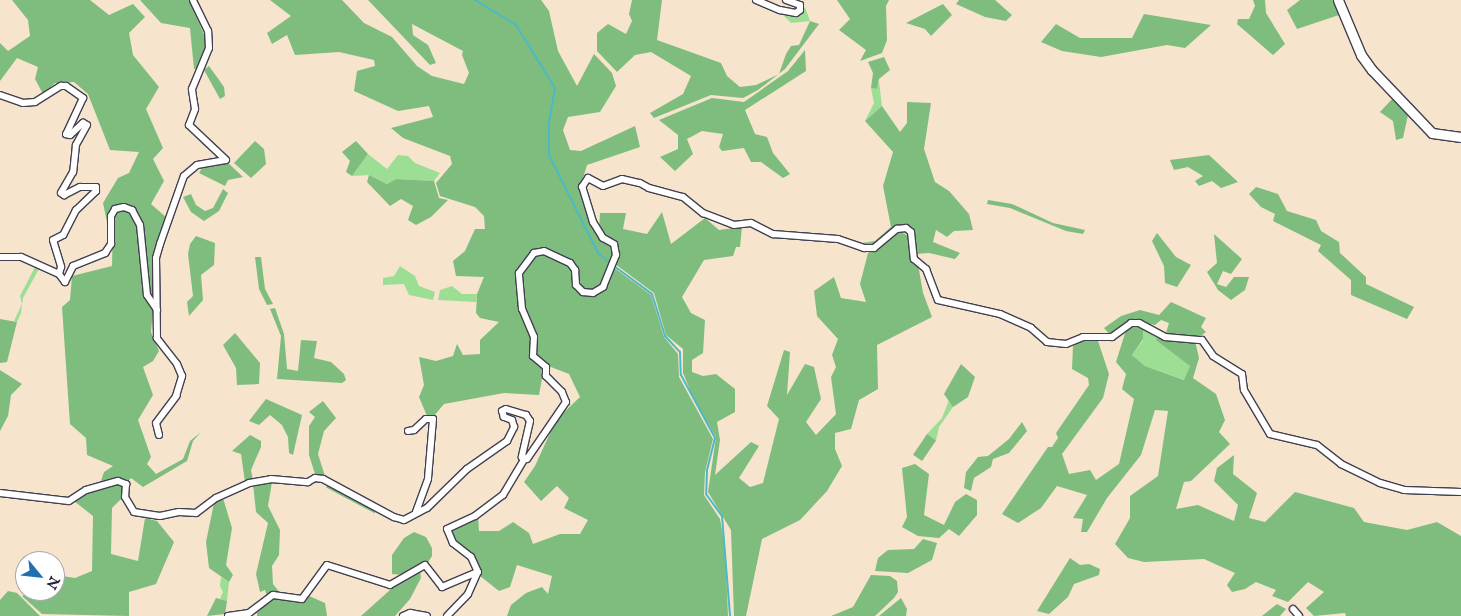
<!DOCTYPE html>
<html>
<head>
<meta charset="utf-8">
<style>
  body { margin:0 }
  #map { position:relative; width:1461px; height:616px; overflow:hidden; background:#f6e4cd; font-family:"IM FELL English",serif }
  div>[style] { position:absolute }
  .green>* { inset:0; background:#9dde95 }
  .forest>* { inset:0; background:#7ebd7e; transform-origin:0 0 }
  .stream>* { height:2px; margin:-1px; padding:0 1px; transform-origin:1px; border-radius:1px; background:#4cbac5 }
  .roads { filter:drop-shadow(1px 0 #423f51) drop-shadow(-1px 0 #423f51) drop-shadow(0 1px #423f51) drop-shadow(0 -1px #423f51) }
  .minor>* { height:6px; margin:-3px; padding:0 3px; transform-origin:3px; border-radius:3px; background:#fff }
  .secondary>* { height:9px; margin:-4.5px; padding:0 4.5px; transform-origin:4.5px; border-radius:4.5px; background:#fff }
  span { translate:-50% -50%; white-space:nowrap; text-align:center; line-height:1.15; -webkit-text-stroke:5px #fff; paint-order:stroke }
  .north { position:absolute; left:15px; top:551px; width:50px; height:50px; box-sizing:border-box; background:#fff; border:1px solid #a7a7b1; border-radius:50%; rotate:118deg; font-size:14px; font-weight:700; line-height:20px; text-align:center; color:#22223b }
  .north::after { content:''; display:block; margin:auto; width:18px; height:22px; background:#1f6fb2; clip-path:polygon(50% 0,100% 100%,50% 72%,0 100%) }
</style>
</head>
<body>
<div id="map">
  <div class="green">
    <i style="clip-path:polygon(805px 7px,810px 21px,791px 23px,782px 14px,796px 16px)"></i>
    <i style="clip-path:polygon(879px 81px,882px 106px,865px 121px,874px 103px,871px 88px,877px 89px)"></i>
    <i style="clip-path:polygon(368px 154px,387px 169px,398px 155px,408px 156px,415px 163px,440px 173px,434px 181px,396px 179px,387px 184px,369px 175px,352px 176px)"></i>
    <i style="clip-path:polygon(400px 266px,415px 276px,419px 286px,435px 292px,433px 300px,409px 295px,404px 284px,383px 285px,383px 278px,394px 276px)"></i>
    <i style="clip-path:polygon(35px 267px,39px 269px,23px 298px,21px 313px,17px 322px,14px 321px,22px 304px,20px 296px)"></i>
    <i style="clip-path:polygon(452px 286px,462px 294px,477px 294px,476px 302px,438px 300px,440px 290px)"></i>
    <i style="clip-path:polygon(1143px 327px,1159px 336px,1190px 366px,1185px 380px,1145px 366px,1132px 355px,1143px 340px)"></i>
    <i style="clip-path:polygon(949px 400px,953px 407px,939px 427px,936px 440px,927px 434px,942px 418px)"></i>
    <i style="clip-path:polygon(221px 577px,229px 582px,227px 601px,220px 599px,223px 592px,220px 586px)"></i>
  </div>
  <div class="forest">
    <i style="clip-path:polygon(12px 0,90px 0,109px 15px,133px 4px,145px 17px,129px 33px,133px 55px,159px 87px,146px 109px,163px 148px,153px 159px,164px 181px,151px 204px,167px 218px,160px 232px,152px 264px,155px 305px,147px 287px,142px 225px,126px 206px,109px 216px,108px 227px,103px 203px,118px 178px,129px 173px,139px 152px,110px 150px,88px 94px,74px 82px,55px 83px,43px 94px,35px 79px,38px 67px,17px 58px,0 81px,0 43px,8px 51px,30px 36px,28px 20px)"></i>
    <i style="clip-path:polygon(140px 0,189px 0,207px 41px,200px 68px,194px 69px,190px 28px,161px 23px)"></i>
    <i style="clip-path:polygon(270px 0,342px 0,364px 23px,392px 37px,417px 66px,432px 76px,464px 84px,469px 73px,462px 55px,463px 51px,412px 24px,413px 35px,428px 45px,436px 63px,430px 65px,368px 0,541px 0,549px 11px,558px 51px,577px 86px,594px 54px,612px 73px,616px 86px,600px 112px,568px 117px,563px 130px,570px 150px,581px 151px,635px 126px,640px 147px,587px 165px,580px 188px,592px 227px,603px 240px,611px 244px,614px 252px,602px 284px,589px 292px,582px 288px,575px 266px,560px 255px,548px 251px,528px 258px,517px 275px,524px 324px,533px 337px,531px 358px,544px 368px,539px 395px,504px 393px,444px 404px,433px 417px,427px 416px,419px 397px,424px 385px,419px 357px,436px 361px,453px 356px,457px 344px,463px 355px,480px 354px,480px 340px,499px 322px,480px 318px,476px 313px,477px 294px,484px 277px,456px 276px,453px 261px,465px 251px,475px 229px,485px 229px,484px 216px,475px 207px,440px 196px,436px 183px,452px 164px,450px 156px,403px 138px,391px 128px,433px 117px,429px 106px,398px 111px,354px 91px,357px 71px,375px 66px,374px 60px,339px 52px,295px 55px,287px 35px,272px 44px,267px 33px,291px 16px)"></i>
    <i style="clip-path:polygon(632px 0,662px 0,657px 40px,721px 63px,727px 76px,740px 87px,756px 85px,779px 74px,786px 54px,791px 46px,799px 45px,810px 21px,819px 24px,785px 69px,758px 90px,743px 98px,711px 95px,654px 118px,650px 113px,683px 94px,691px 76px,651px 52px,635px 55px,617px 72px,597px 51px,597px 33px,608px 24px,626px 34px,632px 21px,629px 14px)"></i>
    <i style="clip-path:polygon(837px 0,889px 0,886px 6px,887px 40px,882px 53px,860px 61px,866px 50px,839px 30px,850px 19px)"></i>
    <i style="clip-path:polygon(959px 0,995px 0,1012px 15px,1006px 21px,985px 17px,956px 4px)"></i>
    <i style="clip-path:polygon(1253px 0,1265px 0,1266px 13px,1285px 44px,1273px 55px,1237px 24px,1238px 19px,1249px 19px,1255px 6px)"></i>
    <i style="clip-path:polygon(1300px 0,1334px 0,1339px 15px,1297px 29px,1287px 10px)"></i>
    <i style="clip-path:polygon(943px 4px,952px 15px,931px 36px,925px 29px,906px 23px)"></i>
    <i style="clip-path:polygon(1144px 14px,1211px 25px,1185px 48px,1167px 45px,1101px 57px,1062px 51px,1041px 42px,1056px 24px,1080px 38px,1132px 38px)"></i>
    <i style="clip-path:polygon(805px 50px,806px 71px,745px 110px,755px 134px,767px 137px,773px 153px,790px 174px,783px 178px,761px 162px,751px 162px,744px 148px,722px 151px,719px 147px,723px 134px,702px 131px,687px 139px,693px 154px,675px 171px,660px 157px,678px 149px,678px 135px,659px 120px,712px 98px,744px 102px,788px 71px)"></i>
    <i style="clip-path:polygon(884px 57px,890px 70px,879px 79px,877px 89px,871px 88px,873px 73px,868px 62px)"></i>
    <i style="clip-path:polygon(209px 66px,224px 87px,225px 96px,220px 99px,204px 70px)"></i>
    <i style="clip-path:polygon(1394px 97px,1408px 115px,1403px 138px,1396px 140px,1393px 121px,1380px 112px)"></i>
    <i style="clip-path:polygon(907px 102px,931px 103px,924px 149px,935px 182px,949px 191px,969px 214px,973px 230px,954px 231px,947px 237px,936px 230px,933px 242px,960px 253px,955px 259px,929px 253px,915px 254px,906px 226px,873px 246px,856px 244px,875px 241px,891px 227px,883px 186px,893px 152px,865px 121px,882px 106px,900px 132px,907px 123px)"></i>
    <i style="clip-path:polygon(255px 141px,264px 149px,266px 164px,251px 178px,234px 163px)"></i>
    <i style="clip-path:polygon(356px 141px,368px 154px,352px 176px,346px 172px,350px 161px,342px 152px)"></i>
    <i style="clip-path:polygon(1209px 155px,1238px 182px,1221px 188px,1212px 181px,1199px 186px,1195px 181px,1203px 176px,1188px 167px,1174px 170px,1170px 160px)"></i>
    <i style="clip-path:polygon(226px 161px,243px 177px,228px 180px,225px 186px,199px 173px,204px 165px)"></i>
    <i style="clip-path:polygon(369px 175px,387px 184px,396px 179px,434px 181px,439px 198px,448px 200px,431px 217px,416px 225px,408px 220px,413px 206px,401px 199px,390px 206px,367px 182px)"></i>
    <i style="clip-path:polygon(1256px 187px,1278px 194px,1287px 211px,1316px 220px,1321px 231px,1339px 242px,1340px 253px,1366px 277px,1366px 284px,1414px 307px,1407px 319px,1351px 295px,1351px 280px,1318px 251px,1321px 245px,1273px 221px,1275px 214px,1261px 207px,1249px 194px)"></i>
    <i style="clip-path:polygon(223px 189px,228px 193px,219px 211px,204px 221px,191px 212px,183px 197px,191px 194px,196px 205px,205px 211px,213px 208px)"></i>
    <i style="clip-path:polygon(988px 200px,1012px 204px,1053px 223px,1085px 230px,1083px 234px,1066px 231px,1010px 208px,987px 204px)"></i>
    <i style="clip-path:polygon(124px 209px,131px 212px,137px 226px,142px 285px,153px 310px,151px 332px,159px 351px,153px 361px,143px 367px,153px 395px,138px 420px,151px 457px,147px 464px,156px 474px,183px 459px,190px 441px,201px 432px,193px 441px,187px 461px,143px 487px,131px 478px,128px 481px,119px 478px,101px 481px,104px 472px,113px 466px,87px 455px,86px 438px,70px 424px,62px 307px,70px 300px,72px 276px,112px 266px,113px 217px,117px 211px)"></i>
    <i style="clip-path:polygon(662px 212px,671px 244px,705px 218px,719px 230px,742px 227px,740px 247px,736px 247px,733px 256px,704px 260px,682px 297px,691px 313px,705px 320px,703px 353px,692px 360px,692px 372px,703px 376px,716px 374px,735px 389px,735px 412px,717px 422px,720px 440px,715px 475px,751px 442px,759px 446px,739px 478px,750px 487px,763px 483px,779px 419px,767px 406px,784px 350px,790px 352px,787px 395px,805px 364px,814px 367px,821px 399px,806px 422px,816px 435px,836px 414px,831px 377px,836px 367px,832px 355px,838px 339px,817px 316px,814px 291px,834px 277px,841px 298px,866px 302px,860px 284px,868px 253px,900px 232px,909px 236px,909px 250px,912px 260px,918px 264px,923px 293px,932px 317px,877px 345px,878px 389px,859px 400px,851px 429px,835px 433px,835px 449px,842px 466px,827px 491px,800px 520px,762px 539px,746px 616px,734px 616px,731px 530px,708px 492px,716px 437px,695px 402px,683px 373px,683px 349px,666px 335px,654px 293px,615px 264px,617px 243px,599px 230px,600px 213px,626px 213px,623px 229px,647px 234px)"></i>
    <i style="clip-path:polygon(1157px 233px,1176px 257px,1191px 265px,1177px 287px,1165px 283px,1164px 266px,1152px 241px)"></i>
    <i style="clip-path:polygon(1214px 234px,1242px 259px,1231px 274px,1223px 271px,1217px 284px,1226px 287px,1234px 277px,1249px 277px,1245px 290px,1231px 300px,1218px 290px,1207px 272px,1217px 263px)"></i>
    <i style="clip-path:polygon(196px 236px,215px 243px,214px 265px,201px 275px,203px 300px,189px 316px,187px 302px,193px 296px,188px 254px,190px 244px)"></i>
    <i style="clip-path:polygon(544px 252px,570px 264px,583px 295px,593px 297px,604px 288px,613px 267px,651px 295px,664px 337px,678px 354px,679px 377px,713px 439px,705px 472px,704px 495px,720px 519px,725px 547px,728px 616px,507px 616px,511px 605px,526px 593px,542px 587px,548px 594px,552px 576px,517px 565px,510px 587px,499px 591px,480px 576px,476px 558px,454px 542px,449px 530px,478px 516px,479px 531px,499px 531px,513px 522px,529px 533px,533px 544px,560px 534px,580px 534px,588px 520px,564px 508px,569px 498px,557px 486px,541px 501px,524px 482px,535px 466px,556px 420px,580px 397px,569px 374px,538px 362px,534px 356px,523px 309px,521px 272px,535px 254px)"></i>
    <i style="clip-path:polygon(255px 257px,261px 257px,265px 289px,273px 304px,267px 305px,259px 289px)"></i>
    <i style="clip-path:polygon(1171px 302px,1206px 318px,1201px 327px,1206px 332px,1199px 337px,1174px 336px,1166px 333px,1169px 323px,1161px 320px,1155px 325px,1132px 321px,1111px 336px,1104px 328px,1121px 316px,1140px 310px,1159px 315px)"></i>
    <i style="clip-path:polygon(275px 308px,284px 334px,287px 369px,298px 371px,301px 340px,317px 341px,314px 358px,331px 362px,344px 374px,346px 380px,342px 383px,277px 379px,281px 336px,270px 309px)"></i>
    <i style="clip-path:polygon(0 319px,17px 322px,7px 362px,0 363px)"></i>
    <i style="clip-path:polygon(1133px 325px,1143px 327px,1143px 339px,1132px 355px,1145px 366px,1184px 380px,1190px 366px,1156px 340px,1159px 336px,1195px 341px,1199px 358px,1193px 378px,1216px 394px,1225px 420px,1219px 432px,1230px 444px,1191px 481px,1184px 482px,1176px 509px,1198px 505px,1234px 521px,1238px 505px,1214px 481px,1217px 468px,1234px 455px,1233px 474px,1257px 493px,1249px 518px,1265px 522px,1295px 492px,1354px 508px,1364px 522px,1407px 530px,1437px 522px,1461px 536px,1461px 616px,1346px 616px,1345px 613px,1314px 616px,1306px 608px,1324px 592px,1308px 582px,1288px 602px,1272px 596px,1276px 590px,1256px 582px,1245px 589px,1232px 592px,1227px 585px,1235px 573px,1204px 559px,1144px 562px,1128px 558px,1115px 544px,1130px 518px,1130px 496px,1158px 476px,1168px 411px,1155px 410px,1141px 455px,1107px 498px,1087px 532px,1081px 532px,1083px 519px,1073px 518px,1087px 495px,1057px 486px,1041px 508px,1018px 523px,1002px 514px,1048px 447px,1052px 447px,1058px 438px,1056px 433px,1089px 385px,1088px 378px,1072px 369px,1073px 346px,1086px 339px,1098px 341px,1109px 374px,1103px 398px,1062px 454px,1069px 474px,1090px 470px,1096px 480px,1119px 464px,1134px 399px,1122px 389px,1126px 374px,1116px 362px,1126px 330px)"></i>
    <i style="clip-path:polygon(235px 333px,260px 363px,259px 384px,237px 385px,236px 368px,223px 345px)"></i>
    <i style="clip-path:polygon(961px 364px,975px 377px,968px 397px,953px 407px,944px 394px)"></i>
    <i style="clip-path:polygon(0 370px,22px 384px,11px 395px,8px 416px,0 431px)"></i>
    <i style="clip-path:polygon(266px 399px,302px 415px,293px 455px,289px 453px,288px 437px,282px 425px,270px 415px,259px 425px,249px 421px)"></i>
    <i style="clip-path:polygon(323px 401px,336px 418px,324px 431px,318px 454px,325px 476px,315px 474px,309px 455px,309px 426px,315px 417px,309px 412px)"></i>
    <i style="clip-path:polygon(1022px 422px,1027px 431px,1009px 453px,993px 459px,991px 467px,974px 478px,971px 491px,964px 488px,966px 472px,978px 457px,988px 456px,1009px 439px)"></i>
    <i style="left:927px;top:434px;width:11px;height:25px;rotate:34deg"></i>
    <i style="clip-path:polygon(250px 435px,261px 441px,261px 447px,251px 470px,253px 480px,245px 482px,241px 454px,232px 451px)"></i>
    <i style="clip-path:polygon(915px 464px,929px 474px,924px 515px,944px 525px,955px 502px,966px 494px,977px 500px,977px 515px,959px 536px,949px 529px,939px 538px,918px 536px,902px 527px,907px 517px,902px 468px)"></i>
    <i style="clip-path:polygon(272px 482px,268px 506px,280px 530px,279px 555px,272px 566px,273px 584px,280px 593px,268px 599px,265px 590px,260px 592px,256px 574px,268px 523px,256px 512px,253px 484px)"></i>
    <i style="clip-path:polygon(119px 483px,124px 485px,122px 498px,112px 508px,111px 554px,138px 561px,145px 518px,157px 521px,174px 542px,156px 584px,129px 592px,129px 616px,42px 614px,22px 596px,32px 591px,55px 591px,55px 580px,62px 576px,75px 578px,92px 571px,93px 516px,74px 501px,88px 492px)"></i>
    <i style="left:328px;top:484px;width:55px;height:4px;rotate:28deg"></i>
    <i style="clip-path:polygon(223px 498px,232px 528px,226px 565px,233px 575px,229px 582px,209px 568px,206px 542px,214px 503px)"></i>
    <i style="clip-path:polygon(414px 532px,426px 537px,432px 548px,432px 556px,427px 564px,415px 567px,404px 575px,392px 574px,392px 555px,404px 538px)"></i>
    <i style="clip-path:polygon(923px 539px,937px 543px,932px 560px,908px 573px,875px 571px,878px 558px,888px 550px,914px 549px)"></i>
    <i style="clip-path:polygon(1070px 558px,1080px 565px,1089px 564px,1100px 569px,1099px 575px,1074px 584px,1068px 597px,1049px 614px,1037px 611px)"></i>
    <i style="clip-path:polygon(420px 569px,421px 578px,410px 599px,395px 616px,361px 616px,400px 581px)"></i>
    <i style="clip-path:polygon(871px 575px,890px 576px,897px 581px,898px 592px,894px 598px,875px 616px,831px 616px,853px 607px)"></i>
    <i style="clip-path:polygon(8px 591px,17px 593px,40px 616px,0 616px,0 600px)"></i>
    <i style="clip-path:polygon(274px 595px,295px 599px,307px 595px,325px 603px,327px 616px,257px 616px,257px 609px,270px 602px)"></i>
    <i style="clip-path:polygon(216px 598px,227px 601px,225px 614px,207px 616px)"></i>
    <i style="clip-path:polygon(901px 598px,907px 609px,906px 616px,879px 616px)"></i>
    <i style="clip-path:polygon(1277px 604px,1286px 609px,1280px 616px,1262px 616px)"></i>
  </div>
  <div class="stream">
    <i style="left:475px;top:0;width:48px;rotate:31.4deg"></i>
    <i style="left:516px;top:25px;width:74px;rotate:58.2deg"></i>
    <i style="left:555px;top:88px;width:35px;rotate:100deg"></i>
    <i style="left:549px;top:122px;width:33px;rotate:90deg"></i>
    <i style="left:549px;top:155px;width:110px;rotate:63.4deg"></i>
    <i style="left:598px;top:253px;width:16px;rotate:40deg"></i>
    <i style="left:614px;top:266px;width:47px;rotate:36.4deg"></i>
    <i style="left:652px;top:294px;width:44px;rotate:72.8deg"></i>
    <i style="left:665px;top:336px;width:22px;rotate:47deg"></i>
    <i style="left:680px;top:352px;width:23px;rotate:88deg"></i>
    <i style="left:681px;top:375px;width:72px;rotate:61.6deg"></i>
    <i style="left:715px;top:438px;width:34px;rotate:104deg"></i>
    <i style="left:707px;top:471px;width:23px;rotate:92deg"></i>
    <i style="left:706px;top:494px;width:27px;rotate:54deg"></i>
    <i style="left:722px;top:516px;width:100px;rotate:85.4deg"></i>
  </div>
  <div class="roads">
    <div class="minor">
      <i style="left:756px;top:0;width:26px;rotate:23deg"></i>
      <i style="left:780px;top:10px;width:16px;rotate:11deg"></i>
      <i style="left:796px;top:13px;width:5px;rotate:-37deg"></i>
      <i style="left:800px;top:10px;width:5px;rotate:-90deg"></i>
      <i style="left:800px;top:5px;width:15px;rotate:-160deg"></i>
      <i style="left:0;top:95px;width:24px;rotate:19deg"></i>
      <i style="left:23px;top:103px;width:12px;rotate:-5deg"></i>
      <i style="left:35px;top:102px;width:31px;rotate:-32deg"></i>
      <i style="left:61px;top:86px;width:5px"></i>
      <i style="left:66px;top:86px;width:21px;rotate:35deg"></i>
      <i style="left:83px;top:98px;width:40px;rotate:115deg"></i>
      <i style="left:66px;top:134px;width:4px;rotate:14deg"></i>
      <i style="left:70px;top:135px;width:18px;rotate:-43deg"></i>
      <i style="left:83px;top:123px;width:4px;rotate:27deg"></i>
      <i style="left:87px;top:125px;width:23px;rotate:119deg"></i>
      <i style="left:76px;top:145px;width:27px;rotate:96deg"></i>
      <i style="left:73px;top:172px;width:24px;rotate:120deg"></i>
      <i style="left:61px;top:193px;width:4px;rotate:34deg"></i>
      <i style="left:64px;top:195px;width:18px;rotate:-27deg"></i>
      <i style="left:80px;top:187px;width:16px"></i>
      <i style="left:96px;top:187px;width:4px;rotate:90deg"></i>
      <i style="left:96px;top:191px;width:28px;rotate:136deg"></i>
      <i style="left:76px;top:210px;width:28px;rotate:117deg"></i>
      <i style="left:63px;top:235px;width:11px;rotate:153deg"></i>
      <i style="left:53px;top:240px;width:28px;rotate:73deg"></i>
      <i style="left:61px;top:267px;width:7px;rotate:106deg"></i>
      <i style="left:59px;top:274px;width:42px;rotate:-155.9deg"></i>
      <i style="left:21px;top:257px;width:21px;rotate:180deg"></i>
      <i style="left:59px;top:274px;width:10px;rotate:53deg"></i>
      <i style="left:65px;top:282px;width:18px;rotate:-63deg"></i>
      <i style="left:73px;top:266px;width:35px;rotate:-22deg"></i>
      <i style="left:105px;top:253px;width:11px;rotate:-56deg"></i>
      <i style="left:111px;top:244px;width:28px;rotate:-90deg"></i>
      <i style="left:111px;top:216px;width:8px;rotate:-60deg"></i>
      <i style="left:115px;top:209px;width:9px;rotate:-13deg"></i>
      <i style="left:124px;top:207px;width:9px;rotate:21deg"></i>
      <i style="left:132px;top:210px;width:17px;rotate:62deg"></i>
      <i style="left:140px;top:225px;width:70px;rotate:84.3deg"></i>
      <i style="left:147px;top:295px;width:18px;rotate:56deg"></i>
      <i style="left:408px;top:431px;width:6px;rotate:-9deg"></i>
      <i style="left:414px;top:430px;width:16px;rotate:-43deg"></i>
      <i style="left:426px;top:419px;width:7px"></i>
      <i style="left:433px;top:419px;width:60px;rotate:94.8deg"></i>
      <i style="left:428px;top:479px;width:35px;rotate:110deg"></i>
      <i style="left:159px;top:435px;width:12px;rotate:-104deg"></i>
      <i style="left:156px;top:423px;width:34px;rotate:-53deg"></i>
      <i style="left:176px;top:396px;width:21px;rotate:-73deg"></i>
      <i style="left:182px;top:376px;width:13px;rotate:-113deg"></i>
      <i style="left:177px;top:364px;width:33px;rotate:-128deg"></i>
      <i style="left:157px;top:338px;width:80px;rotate:-90.7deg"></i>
      <i style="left:156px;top:258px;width:15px;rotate:-74deg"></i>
      <i style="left:160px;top:244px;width:72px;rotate:-70.6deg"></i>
      <i style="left:184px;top:176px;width:17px;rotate:-40deg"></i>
      <i style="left:197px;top:165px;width:29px;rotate:-10deg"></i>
      <i style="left:226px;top:160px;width:51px;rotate:-136.6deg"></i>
      <i style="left:189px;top:125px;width:17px;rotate:-69deg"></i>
      <i style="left:195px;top:109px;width:20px;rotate:-99deg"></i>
      <i style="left:192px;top:89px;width:44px;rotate:-67.5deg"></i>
      <i style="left:209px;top:48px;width:17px;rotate:-93deg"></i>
      <i style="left:208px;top:31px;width:34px;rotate:-116deg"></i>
      <i style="left:0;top:493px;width:69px;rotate:6.6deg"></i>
      <i style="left:69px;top:501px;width:20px;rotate:-33deg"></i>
      <i style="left:86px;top:490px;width:33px;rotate:-16deg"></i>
      <i style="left:118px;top:481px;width:9px;rotate:21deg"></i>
      <i style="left:126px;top:484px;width:13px;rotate:94deg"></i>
      <i style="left:125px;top:497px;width:17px;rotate:59deg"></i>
      <i style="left:134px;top:512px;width:26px;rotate:9deg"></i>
      <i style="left:160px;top:516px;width:19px;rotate:-12deg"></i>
      <i style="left:179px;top:512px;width:17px;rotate:3deg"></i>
      <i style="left:196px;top:513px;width:25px;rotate:-37deg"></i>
      <i style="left:216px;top:498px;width:36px;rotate:-24deg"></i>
      <i style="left:249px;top:483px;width:22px;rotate:-10deg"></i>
      <i style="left:271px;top:479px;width:37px;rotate:5deg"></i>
      <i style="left:308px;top:482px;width:8px;rotate:-30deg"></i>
      <i style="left:315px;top:478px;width:8px;rotate:7deg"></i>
      <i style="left:323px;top:479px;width:81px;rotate:28.2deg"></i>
      <i style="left:394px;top:517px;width:10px;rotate:17deg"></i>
      <i style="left:404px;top:520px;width:26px;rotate:-28deg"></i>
      <i style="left:427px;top:508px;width:56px;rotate:-44.3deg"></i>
      <i style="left:467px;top:469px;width:49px;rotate:-35deg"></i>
      <i style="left:507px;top:441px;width:16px;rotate:-63deg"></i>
      <i style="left:514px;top:427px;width:7px;rotate:-106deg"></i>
      <i style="left:512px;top:420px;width:9px;rotate:-159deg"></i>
      <i style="left:504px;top:417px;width:6px;rotate:-108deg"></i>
      <i style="left:502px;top:411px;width:4px;rotate:-27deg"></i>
      <i style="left:506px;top:409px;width:21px;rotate:17deg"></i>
      <i style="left:526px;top:415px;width:7px;rotate:56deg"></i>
      <i style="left:530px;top:421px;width:37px;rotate:103deg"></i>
      <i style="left:522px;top:457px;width:5px;rotate:22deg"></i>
      <i style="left:527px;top:459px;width:69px;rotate:-55.6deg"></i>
      <i style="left:566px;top:402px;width:11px;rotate:-112deg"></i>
      <i style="left:562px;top:392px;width:23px;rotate:-135deg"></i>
      <i style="left:546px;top:376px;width:9px;rotate:-90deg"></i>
      <i style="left:546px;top:367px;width:17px;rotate:-140deg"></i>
      <i style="left:533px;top:356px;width:19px;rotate:-87deg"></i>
      <i style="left:534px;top:337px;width:30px;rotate:-113deg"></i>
      <i style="left:522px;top:309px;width:36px;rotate:-95deg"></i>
      <i style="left:519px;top:273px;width:25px;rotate:-53deg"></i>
      <i style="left:534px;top:253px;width:10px;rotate:-11deg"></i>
      <i style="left:544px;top:251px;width:29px;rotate:25deg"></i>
      <i style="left:570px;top:263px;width:9px;rotate:54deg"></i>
      <i style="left:575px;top:270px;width:15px;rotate:86deg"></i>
      <i style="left:576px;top:285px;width:10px;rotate:45deg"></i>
      <i style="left:583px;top:292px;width:10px;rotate:6deg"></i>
      <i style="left:593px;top:293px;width:12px;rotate:-31deg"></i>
      <i style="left:603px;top:287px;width:35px;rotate:-68deg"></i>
      <i style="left:616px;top:255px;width:11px;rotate:-100deg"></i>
      <i style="left:614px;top:244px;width:13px;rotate:-151deg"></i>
      <i style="left:603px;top:238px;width:19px;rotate:-122deg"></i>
      <i style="left:593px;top:222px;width:37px;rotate:-107deg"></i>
      <i style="left:582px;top:187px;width:11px;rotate:-56deg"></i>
      <i style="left:588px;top:178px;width:17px;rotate:28deg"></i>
      <i style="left:603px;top:186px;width:20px;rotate:-20deg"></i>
      <i style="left:622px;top:179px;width:18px;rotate:13deg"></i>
      <i style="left:640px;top:183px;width:10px;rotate:29deg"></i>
      <i style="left:649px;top:188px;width:35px;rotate:15deg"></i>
      <i style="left:683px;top:197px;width:26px;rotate:39deg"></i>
      <i style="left:703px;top:213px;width:33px;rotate:21deg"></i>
      <i style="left:734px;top:225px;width:17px;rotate:-7deg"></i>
      <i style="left:751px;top:223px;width:25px;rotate:27deg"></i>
      <i style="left:773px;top:234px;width:65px;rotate:4.4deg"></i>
      <i style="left:838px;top:239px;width:28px;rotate:19deg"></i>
      <i style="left:864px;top:248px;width:10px"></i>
      <i style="left:874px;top:248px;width:30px;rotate:-40deg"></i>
      <i style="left:897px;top:229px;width:9px;rotate:-6deg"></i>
      <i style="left:906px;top:228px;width:6px;rotate:39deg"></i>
      <i style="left:911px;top:232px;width:27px;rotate:84deg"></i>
      <i style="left:914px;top:259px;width:16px;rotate:40deg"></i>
      <i style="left:926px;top:269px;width:33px;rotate:69deg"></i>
      <i style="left:938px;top:300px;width:64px;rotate:12.7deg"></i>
      <i style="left:1000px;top:314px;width:34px;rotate:24deg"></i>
      <i style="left:1031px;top:328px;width:21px;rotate:41deg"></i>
      <i style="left:1047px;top:342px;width:19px;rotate:6deg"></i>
      <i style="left:1066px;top:344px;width:18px;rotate:-22deg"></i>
      <i style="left:1083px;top:337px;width:29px"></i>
      <i style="left:1112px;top:337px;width:24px;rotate:-36deg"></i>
      <i style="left:1131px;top:323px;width:8px"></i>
      <i style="left:1139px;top:323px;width:30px;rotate:28deg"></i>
      <i style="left:1165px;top:337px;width:37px;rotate:5deg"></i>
      <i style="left:1202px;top:340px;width:19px;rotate:55deg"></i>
      <i style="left:1213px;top:356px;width:34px;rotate:32deg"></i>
      <i style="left:1242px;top:374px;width:16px;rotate:83deg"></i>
      <i style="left:1244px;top:390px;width:51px;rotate:59.4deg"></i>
      <i style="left:1270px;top:434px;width:48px;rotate:13.2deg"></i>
      <i style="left:1317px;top:445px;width:31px;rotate:38deg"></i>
      <i style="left:1341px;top:464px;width:43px;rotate:26deg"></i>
      <i style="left:1380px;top:483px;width:25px;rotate:16deg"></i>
      <i style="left:1404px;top:490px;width:57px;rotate:2deg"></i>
      <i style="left:1293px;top:609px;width:9px;rotate:49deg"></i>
      <i style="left:228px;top:616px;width:21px;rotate:-8deg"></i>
      <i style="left:249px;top:613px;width:30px;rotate:-37deg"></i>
      <i style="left:273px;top:595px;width:29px;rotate:8deg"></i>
      <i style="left:302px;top:599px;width:42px;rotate:-53.7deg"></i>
      <i style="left:327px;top:565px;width:66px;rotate:17.6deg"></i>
      <i style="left:390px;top:585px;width:40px;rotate:-29.7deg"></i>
      <i style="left:425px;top:565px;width:28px;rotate:52deg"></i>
      <i style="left:442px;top:587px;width:39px;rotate:-23deg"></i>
      <i style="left:403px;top:616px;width:8px;rotate:-23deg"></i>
      <i style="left:410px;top:613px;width:17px;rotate:10deg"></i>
      <i style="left:447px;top:616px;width:30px;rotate:-46deg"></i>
      <i style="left:468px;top:594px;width:24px;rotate:-66deg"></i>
      <i style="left:478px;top:572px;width:17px;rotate:-115deg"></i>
      <i style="left:471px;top:557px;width:23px;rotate:-142deg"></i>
      <i style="left:453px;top:543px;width:15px;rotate:-113deg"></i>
      <i style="left:447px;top:529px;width:31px;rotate:-25deg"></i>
      <i style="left:475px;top:516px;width:35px;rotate:-37deg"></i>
      <i style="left:503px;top:495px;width:43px;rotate:-59.3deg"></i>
    </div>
    <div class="secondary">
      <i style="left:1338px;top:0;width:60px;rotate:67.3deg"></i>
      <i style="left:1361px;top:55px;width:19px;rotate:54deg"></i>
      <i style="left:1372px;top:70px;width:87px;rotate:46.4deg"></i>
      <i style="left:1432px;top:133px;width:29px;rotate:8deg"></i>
    </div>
  </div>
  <div class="north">N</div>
</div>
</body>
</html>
